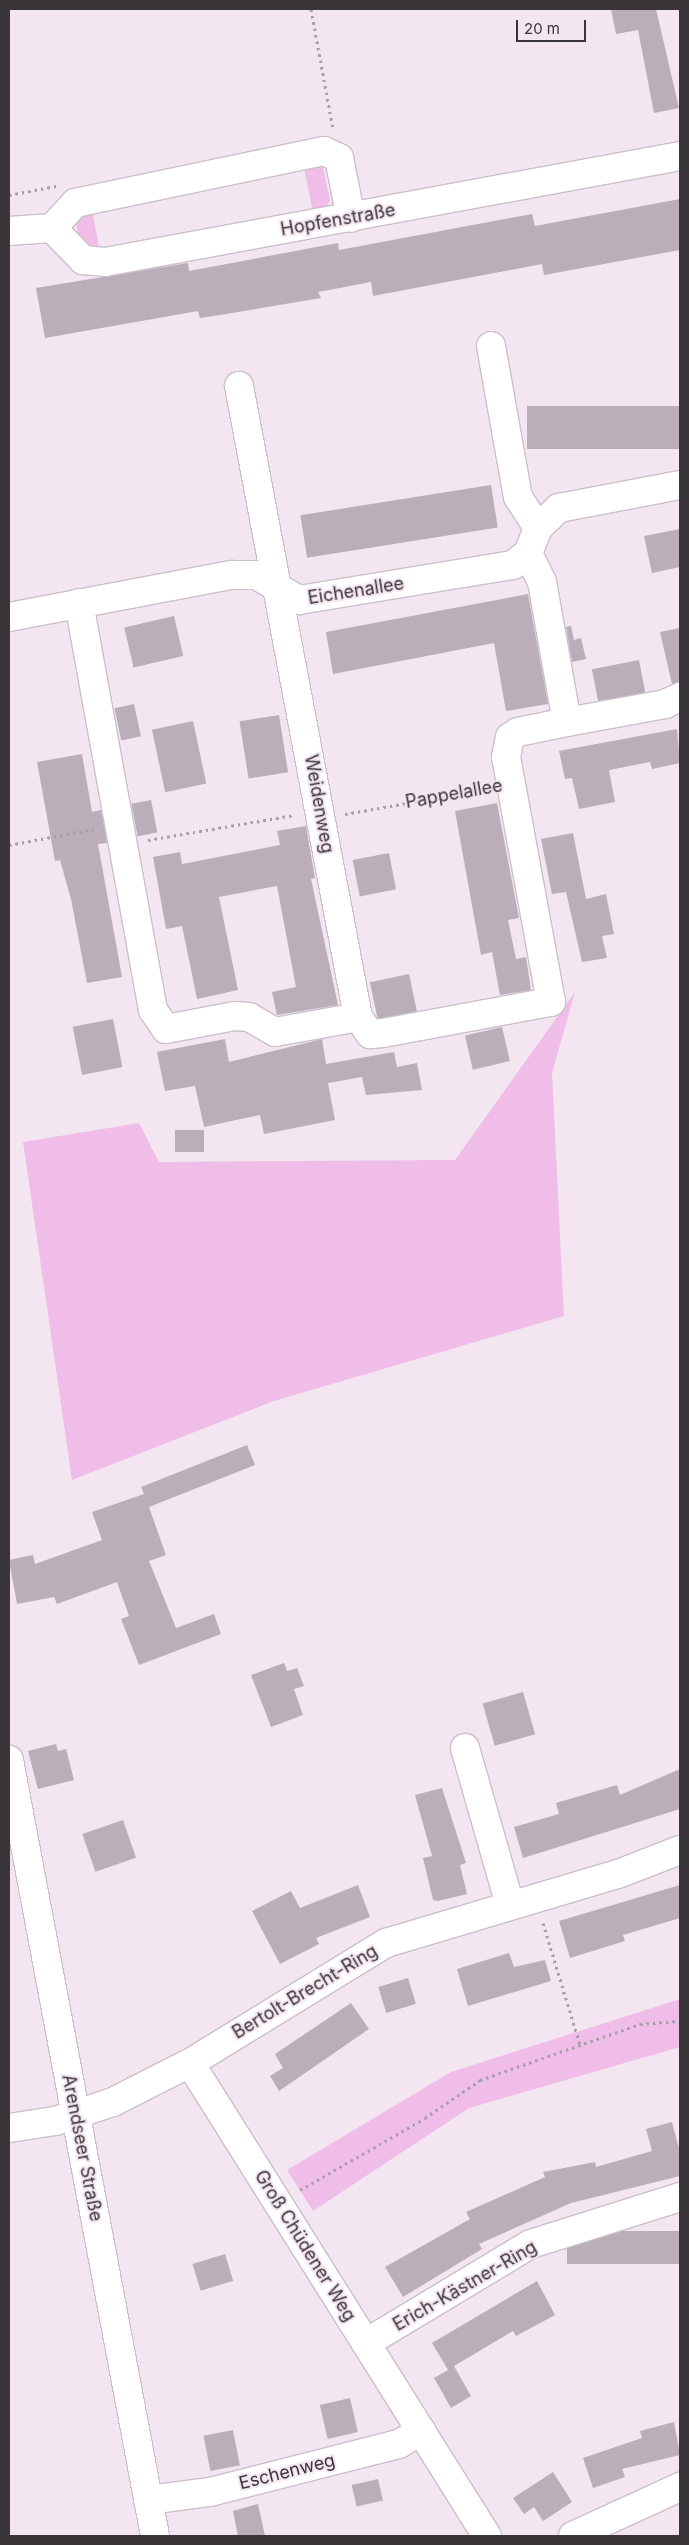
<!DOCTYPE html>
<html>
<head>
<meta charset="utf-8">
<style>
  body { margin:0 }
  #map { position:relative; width:689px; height:2545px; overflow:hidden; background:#f3e6f1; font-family:Inter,sans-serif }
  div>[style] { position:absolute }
  .green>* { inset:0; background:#efbde7 }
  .building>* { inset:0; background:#baaeb8; transform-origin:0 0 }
  .path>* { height:3px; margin-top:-1.5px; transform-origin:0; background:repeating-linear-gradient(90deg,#a89ea6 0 2.5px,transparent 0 6.5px) }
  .roads { filter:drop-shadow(1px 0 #ccbfc9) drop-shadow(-1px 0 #ccbfc9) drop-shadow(0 1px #ccbfc9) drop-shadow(0 -1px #ccbfc9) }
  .minor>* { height:28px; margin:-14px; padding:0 14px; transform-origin:14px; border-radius:14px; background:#fff }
  .major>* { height:28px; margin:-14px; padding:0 14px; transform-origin:14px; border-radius:14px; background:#fff }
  span { translate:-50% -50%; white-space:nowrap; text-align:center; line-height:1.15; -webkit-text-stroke:4px #f3e6f1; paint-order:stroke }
  .street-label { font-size:18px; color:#3a3539 }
  .frame { position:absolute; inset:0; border:10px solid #3a3539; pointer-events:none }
  .scale { position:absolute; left:516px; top:20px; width:70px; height:22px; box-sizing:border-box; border:2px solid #3a3539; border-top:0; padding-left:6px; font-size:15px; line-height:18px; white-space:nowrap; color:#3a3539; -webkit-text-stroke:4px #f3e6f1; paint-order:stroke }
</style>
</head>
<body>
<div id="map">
  <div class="green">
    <i style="clip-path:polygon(303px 163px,323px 167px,330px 200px,325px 208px,313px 212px)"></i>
    <i style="clip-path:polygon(91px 204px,100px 252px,81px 248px,74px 215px)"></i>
    <i style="clip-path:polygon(575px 992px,552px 1073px,564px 1316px,274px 1401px,72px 1480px,23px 1142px,139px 1123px,159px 1162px,455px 1160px)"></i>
    <i style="clip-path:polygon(680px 1999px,680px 2047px,469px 2108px,313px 2211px,287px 2170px,451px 2072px)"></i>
  </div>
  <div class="building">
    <i style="clip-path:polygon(611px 9px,656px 9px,679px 108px,654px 113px,638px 30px,616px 34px)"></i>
    <i style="clip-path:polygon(680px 199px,680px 250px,544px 275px,542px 264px,373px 296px,371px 282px,318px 292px,321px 298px,220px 315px,200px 318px,198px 311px,45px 338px,36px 288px,188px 263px,189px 271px,338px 243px,339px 250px,532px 214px,535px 226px)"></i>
    <i style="left:680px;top:406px;width:43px;height:153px;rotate:90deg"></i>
    <i style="left:491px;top:485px;width:43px;height:193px;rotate:81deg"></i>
    <i style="clip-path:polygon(680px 529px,680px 567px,652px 573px,644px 536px)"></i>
    <i style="clip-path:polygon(528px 594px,548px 704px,506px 711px,494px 643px,333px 674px,326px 632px)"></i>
    <i style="left:174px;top:616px;width:41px;height:51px;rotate:77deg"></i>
    <i style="clip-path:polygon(571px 626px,574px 640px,581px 638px,586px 659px,572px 662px,566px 627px)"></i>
    <i style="clip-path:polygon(680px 628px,680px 682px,672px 684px,660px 632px)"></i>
    <i style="left:639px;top:660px;width:33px;height:48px;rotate:79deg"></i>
    <i style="left:134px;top:704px;width:33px;height:20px;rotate:78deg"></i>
    <i style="left:279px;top:715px;width:58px;height:40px;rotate:81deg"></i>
    <i style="left:193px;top:721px;width:64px;height:42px;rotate:78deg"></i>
    <i style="clip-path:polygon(677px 729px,680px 763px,652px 769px,650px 762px,609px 770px,615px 802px,579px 809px,572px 778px,565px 779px,559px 751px)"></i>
    <i style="clip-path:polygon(82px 754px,92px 812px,101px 810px,107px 843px,98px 844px,122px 977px,87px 983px,71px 899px,60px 860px,55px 861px,37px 762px)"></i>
    <i style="left:151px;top:800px;width:33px;height:20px;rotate:79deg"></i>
    <i style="clip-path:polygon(497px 803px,519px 918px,508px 920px,516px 959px,526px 957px,531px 990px,500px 995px,492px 952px,481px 955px,455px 811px)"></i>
    <i style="clip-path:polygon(306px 826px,315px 878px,311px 879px,338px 1005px,277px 1015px,272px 992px,296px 987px,277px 886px,219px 897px,238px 990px,197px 999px,182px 926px,166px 929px,153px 857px,180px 852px,182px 864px,280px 845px,277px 831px)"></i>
    <i style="clip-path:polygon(573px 833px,586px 899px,606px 894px,614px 934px,602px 936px,607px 958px,582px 962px,566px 892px,552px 894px,541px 839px)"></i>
    <i style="left:389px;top:853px;width:37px;height:37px;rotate:79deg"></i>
    <i style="left:409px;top:974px;width:38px;height:40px;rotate:78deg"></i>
    <i style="left:113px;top:1019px;width:49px;height:41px;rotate:79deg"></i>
    <i style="left:502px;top:1027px;width:35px;height:38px;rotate:77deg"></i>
    <i style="clip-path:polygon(225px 1039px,229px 1062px,322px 1039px,326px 1064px,394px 1052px,397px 1067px,417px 1063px,422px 1090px,366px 1095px,362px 1077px,328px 1083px,335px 1120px,264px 1134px,260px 1115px,204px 1127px,195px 1086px,165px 1091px,157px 1052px)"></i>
    <i style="left:175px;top:1130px;width:29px;height:22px"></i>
    <i style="clip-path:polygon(247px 1445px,255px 1465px,149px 1507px,166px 1555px,149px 1561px,176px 1628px,214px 1614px,221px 1634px,139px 1665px,121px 1619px,129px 1616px,117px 1582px,57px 1604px,54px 1597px,17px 1604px,9px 1560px,33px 1555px,35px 1564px,102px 1540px,92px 1512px,144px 1494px,141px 1487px)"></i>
    <i style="clip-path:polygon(284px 1663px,287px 1671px,297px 1668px,304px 1686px,294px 1689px,303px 1715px,271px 1727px,251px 1675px)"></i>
    <i style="left:523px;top:1692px;width:44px;height:42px;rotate:74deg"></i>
    <i style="clip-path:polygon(56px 1744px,58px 1751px,66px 1749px,74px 1780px,38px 1789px,28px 1751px)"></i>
    <i style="clip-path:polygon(680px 1769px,680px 1809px,523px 1858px,514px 1827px,559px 1814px,556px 1803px,617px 1785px,620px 1795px)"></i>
    <i style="clip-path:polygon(442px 1788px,466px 1863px,460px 1865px,467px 1894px,438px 1901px,433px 1900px,423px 1858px,432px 1856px,415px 1795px)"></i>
    <i style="left:123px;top:1820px;width:40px;height:43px;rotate:71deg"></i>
    <i style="clip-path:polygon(358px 1885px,370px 1917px,316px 1938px,319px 1944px,280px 1964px,252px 1911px,291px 1891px,300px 1908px)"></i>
    <i style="clip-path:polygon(680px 1885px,680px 1918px,623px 1935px,625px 1941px,570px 1958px,559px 1921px)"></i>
    <i style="clip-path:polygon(509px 1953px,514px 1967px,545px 1960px,551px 1981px,468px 2006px,457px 1969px)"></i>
    <i style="left:408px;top:1978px;width:27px;height:31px;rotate:73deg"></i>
    <i style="clip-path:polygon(351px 2003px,369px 2029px,279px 2091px,270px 2076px,283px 2068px,275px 2054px)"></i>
    <i style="clip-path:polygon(672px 2122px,680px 2152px,680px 2176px,571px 2203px,479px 2244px,482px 2249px,403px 2297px,385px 2267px,470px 2219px,466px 2212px,545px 2177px,543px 2172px,595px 2162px,596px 2167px,652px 2151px,646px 2129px)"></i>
    <i style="left:680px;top:2231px;width:33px;height:113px;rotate:90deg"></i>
    <i style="left:225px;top:2254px;width:28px;height:34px;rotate:73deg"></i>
    <i style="clip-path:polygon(537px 2281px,555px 2315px,516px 2336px,513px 2331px,454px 2366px,471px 2396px,451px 2408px,434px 2378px,448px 2370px,432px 2343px)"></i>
    <i style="left:350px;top:2398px;width:35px;height:31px;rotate:77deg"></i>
    <i style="clip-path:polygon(674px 2422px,680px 2455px,622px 2469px,625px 2477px,593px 2488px,583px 2458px,642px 2438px,640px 2431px)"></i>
    <i style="left:233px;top:2430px;width:36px;height:30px;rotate:79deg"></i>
    <i style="clip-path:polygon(553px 2472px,572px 2502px,543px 2521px,534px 2507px,524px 2514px,513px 2498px)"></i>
    <i style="left:378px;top:2479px;width:22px;height:27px;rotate:77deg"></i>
    <i style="clip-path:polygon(258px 2504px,265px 2536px,238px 2536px,233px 2511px)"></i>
  </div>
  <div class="path">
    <i style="left:311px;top:9px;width:122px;rotate:79.6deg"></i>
    <i style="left:9px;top:195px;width:48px;rotate:-10.8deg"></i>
    <i style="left:345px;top:814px;width:143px;rotate:-10.1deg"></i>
    <i style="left:148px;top:840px;width:148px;rotate:-9.7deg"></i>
    <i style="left:9px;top:845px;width:86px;rotate:-10.7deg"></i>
    <i style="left:543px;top:1923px;width:127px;rotate:73.1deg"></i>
    <i style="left:300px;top:2190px;width:144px;rotate:-29.9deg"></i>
    <i style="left:425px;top:2118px;width:67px;rotate:-34.6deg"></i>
    <i style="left:480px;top:2080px;width:170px;rotate:-19.3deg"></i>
    <i style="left:640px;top:2024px;width:40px;rotate:-4.3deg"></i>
  </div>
  <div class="roads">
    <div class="minor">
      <i style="left:52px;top:228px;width:45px;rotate:45.9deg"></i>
      <i style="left:83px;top:260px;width:22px;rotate:5deg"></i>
      <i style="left:105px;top:262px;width:585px;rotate:-10.45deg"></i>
      <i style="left:52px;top:228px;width:34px;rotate:-47deg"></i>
      <i style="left:75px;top:203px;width:254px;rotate:-11.8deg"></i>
      <i style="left:324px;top:151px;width:17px;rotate:25deg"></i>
      <i style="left:339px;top:158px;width:61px;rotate:78.7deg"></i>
      <i style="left:9px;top:231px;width:43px;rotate:-4deg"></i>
      <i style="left:491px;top:346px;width:153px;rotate:79.9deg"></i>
      <i style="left:518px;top:497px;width:37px;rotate:57deg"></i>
      <i style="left:239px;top:386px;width:642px;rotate:79.32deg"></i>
      <i style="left:79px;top:603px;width:414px;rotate:79.7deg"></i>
      <i style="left:153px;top:1010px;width:23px;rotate:56deg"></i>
      <i style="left:166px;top:1029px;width:70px;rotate:-10.7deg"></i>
      <i style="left:235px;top:1016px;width:14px;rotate:4deg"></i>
      <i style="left:249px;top:1017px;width:30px;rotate:30deg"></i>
      <i style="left:275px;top:1032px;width:84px;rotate:-10.2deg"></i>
      <i style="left:358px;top:1017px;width:21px;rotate:55deg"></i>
      <i style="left:370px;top:1034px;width:13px;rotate:-4deg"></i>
      <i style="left:383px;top:1033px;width:171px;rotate:-10.5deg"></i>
      <i style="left:551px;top:1002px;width:249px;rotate:-100.4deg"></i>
      <i style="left:506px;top:757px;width:20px;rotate:-79deg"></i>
      <i style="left:510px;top:737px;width:9px;rotate:-32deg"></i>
      <i style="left:518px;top:732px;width:50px;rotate:-11.5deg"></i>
      <i style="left:567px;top:722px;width:142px;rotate:-100.1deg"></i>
      <i style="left:542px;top:582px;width:32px;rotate:-116deg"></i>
      <i style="left:9px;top:617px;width:227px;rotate:-10.7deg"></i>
      <i style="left:232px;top:575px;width:24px"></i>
      <i style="left:256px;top:575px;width:50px;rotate:30.2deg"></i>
      <i style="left:299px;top:600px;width:217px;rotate:-9.3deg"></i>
      <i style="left:513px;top:565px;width:19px;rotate:-39deg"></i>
      <i style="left:528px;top:553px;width:27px;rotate:-68deg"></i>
      <i style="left:538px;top:528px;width:29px;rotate:-44deg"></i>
      <i style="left:559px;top:508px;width:123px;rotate:-10.8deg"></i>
      <i style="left:567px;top:722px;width:100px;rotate:-10.4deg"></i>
      <i style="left:665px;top:704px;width:17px;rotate:-25deg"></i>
      <i style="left:465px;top:1748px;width:163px;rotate:74deg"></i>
      <i style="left:190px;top:2063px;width:230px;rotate:-31.5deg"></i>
      <i style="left:386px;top:1943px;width:242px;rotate:-16.6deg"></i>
      <i style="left:618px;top:1874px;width:66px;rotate:-21.2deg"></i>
      <i style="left:9px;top:2128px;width:47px;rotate:-8.7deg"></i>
      <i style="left:55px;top:2121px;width:61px;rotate:-18.1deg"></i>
      <i style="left:113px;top:2102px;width:86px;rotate:-26.9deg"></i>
      <i style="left:190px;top:2063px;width:559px;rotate:57.88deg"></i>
      <i style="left:366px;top:2343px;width:192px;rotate:-31deg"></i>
      <i style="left:531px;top:2244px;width:156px;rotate:-17.5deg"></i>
      <i style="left:148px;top:2500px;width:63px;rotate:-7.4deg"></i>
      <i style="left:210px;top:2492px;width:195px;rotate:-14.3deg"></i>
      <i style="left:399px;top:2444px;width:26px;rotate:-31deg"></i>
      <i style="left:573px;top:2536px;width:118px;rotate:-24.6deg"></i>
    </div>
    <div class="major">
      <i style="left:9px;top:1760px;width:790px;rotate:79.34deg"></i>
    </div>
  </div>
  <div class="street-label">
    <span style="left:338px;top:220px;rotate:-10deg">Hopfenstraße</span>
    <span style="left:356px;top:591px;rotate:-9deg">Eichenallee</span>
    <span style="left:454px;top:794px;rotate:-10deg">Pappelallee</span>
    <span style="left:319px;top:804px;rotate:80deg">Weidenweg</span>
    <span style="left:305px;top:1992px;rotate:-31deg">Bertolt-Brecht-Ring</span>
    <span style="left:82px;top:2148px;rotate:79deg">Arendseer Straße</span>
    <span style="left:305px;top:2246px;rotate:58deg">Groß Chüdener Weg</span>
    <span style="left:465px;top:2286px;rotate:-30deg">Erich-Kästner-Ring</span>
    <span style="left:287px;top:2472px;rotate:-14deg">Eschenweg</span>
  </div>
  <div class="frame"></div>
  <div class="scale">20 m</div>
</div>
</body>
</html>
